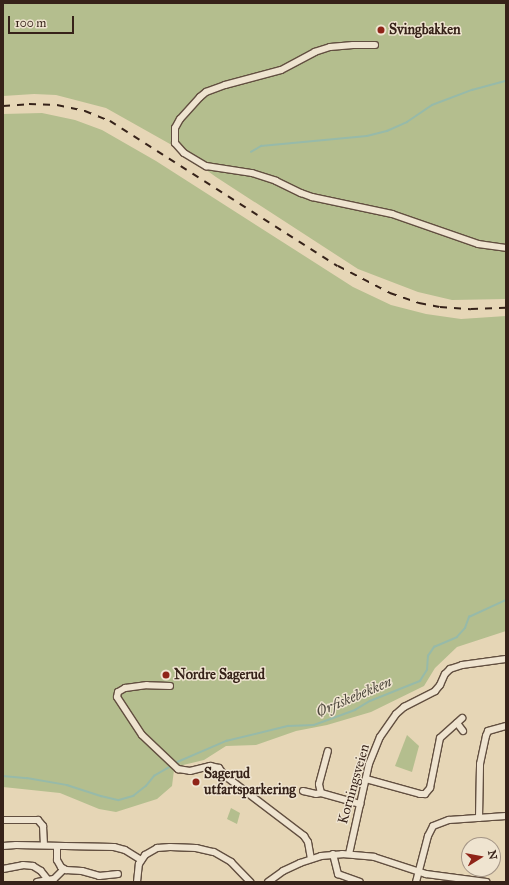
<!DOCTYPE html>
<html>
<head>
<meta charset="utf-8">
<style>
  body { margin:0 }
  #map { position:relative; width:509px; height:885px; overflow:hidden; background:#e6d6b6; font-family:"IM FELL Great Primer",serif }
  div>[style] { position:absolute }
  .green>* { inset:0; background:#b4be8e }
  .stream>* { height:1.5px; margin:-0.75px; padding:0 0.75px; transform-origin:0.75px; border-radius:0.75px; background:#97baa9 }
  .roads { filter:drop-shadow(1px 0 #624f40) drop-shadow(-1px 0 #624f40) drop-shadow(0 1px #624f40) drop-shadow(0 -1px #624f40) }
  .minor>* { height:6px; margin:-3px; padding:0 3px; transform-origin:3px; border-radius:3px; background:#efe4d0 }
  .rail>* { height:1.5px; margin-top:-0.75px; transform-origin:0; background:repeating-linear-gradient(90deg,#362219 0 7px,transparent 0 14px) }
  .dots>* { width:11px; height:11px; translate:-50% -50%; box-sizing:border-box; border:2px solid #efe4d0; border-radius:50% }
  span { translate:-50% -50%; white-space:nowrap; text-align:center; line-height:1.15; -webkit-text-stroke:3px #efe4d0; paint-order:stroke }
  .poi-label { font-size:14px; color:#362219; font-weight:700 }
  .left { translate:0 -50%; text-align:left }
  .street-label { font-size:14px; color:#362219 }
  .water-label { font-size:15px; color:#4e483d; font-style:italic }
  .frame { position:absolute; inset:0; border:4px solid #362219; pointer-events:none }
  .north { position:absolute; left:461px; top:837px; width:40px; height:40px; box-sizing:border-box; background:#efe4d0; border:1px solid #a59687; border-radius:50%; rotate:79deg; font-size:11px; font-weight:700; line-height:16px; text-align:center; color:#362219 }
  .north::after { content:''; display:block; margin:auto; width:14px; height:18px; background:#8f2418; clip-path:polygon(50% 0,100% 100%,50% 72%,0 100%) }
  .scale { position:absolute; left:8px; top:16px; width:66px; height:18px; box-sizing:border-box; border:2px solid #362219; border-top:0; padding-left:5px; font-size:12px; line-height:14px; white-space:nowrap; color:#362219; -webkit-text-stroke:3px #efe4d0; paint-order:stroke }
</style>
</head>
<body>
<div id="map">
  <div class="green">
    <i style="clip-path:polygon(3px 3px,506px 3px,506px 299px,452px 300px,418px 292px,358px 269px,216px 177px,170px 144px,106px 108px,56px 95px,34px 94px,3px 96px)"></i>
    <i style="clip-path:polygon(42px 113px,75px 120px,102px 130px,156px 161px,353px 287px,391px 305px,426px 314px,461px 319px,506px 316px,506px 631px,457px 647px,435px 668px,424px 686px,371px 712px,327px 725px,296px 731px,256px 745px,226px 746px,204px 760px,179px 766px,174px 770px,172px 786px,157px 799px,116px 812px,99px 809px,60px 793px,3px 787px,3px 114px)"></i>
    <i style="clip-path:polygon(407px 735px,419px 746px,412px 772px,395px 766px)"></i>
    <i style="clip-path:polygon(231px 808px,240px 813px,237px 824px,227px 819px)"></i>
  </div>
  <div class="stream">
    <i style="left:251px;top:152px;width:12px;rotate:-31deg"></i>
    <i style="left:261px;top:146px;width:106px;rotate:-5.4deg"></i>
    <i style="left:367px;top:136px;width:21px;rotate:-14deg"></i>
    <i style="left:387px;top:131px;width:22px;rotate:-24deg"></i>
    <i style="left:407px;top:122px;width:30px;rotate:-34deg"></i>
    <i style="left:432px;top:105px;width:43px;rotate:-20.6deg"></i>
    <i style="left:472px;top:90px;width:35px;rotate:-15deg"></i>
    <i style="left:175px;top:763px;width:56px;rotate:-23.3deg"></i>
    <i style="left:226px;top:741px;width:64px;rotate:-13.6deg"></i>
    <i style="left:288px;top:726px;width:26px;rotate:-2deg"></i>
    <i style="left:314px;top:725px;width:44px;rotate:-20.1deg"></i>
    <i style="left:355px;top:710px;width:17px;rotate:-31deg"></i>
    <i style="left:370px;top:701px;width:54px;rotate:-21.8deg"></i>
    <i style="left:420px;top:681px;width:13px;rotate:-58deg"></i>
    <i style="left:427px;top:670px;width:14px;rotate:-86deg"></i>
    <i style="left:428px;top:656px;width:11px;rotate:-56deg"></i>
    <i style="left:434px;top:647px;width:25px;rotate:-23deg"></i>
    <i style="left:457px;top:637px;width:12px;rotate:-48deg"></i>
    <i style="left:465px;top:628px;width:12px;rotate:-70deg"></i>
    <i style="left:469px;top:617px;width:41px;rotate:-24.7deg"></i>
    <i style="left:3px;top:776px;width:24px;rotate:5deg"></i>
    <i style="left:27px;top:778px;width:41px;rotate:9.9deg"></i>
    <i style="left:67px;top:785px;width:36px;rotate:18deg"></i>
    <i style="left:101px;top:796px;width:18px;rotate:13deg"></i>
    <i style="left:119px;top:800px;width:15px;rotate:-16deg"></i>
    <i style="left:133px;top:796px;width:16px;rotate:-38deg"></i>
    <i style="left:146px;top:786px;width:13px;rotate:-51deg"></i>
    <i style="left:154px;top:776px;width:20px;rotate:-30deg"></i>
  </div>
  <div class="roads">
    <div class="minor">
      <i style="left:375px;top:45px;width:22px;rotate:180deg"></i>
      <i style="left:353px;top:45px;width:23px;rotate:175deg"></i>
      <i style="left:330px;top:47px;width:16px;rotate:162deg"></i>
      <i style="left:315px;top:52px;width:38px;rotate:152deg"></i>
      <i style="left:281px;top:70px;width:58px;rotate:165deg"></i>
      <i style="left:225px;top:85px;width:20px;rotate:160deg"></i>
      <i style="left:206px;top:92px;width:8px;rotate:140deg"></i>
      <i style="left:200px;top:97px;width:30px;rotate:132deg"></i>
      <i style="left:180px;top:119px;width:10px;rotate:119deg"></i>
      <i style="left:175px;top:128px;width:15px;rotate:90deg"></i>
      <i style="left:175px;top:143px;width:13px;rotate:48deg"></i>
      <i style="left:184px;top:153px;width:26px;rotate:31deg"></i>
      <i style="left:206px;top:166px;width:47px;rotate:8.7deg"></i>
      <i style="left:252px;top:173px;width:25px;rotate:18deg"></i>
      <i style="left:276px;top:181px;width:28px;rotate:26deg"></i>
      <i style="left:301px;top:193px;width:12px;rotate:20deg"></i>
      <i style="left:312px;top:197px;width:82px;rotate:12deg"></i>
      <i style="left:392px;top:214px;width:91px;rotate:19.2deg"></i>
      <i style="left:478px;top:244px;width:28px;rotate:8deg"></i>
      <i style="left:170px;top:686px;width:23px;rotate:-178deg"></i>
      <i style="left:147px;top:685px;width:22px;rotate:172deg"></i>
      <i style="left:125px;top:688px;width:8px;rotate:150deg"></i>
      <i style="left:118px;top:692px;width:5px;rotate:101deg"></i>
      <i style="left:117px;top:697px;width:45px;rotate:56.7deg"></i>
      <i style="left:142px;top:735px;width:50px;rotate:43.4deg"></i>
      <i style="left:178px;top:769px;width:12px;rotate:9deg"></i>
      <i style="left:190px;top:771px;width:21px;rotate:-14deg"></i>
      <i style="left:210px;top:766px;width:9px;rotate:13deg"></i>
      <i style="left:219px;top:768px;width:9px;rotate:54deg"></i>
      <i style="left:224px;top:775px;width:101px;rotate:37.3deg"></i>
      <i style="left:304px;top:836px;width:7px;rotate:56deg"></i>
      <i style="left:308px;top:842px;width:17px;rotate:80deg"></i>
      <i style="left:457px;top:723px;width:10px;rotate:53deg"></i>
      <i style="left:366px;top:779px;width:56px;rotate:15.5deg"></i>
      <i style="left:420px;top:794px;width:5px"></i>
      <i style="left:425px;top:794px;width:8px;rotate:-50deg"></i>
      <i style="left:430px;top:788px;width:51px;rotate:-78.7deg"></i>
      <i style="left:440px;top:738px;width:30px;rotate:-42deg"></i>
      <i style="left:303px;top:791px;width:13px;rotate:13deg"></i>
      <i style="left:316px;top:794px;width:5px;rotate:-11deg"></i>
      <i style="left:321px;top:793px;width:41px;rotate:15.8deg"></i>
      <i style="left:321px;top:793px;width:9px;rotate:-103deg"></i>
      <i style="left:319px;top:784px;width:34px;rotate:-75deg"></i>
      <i style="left:479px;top:818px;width:54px;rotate:-88.9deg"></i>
      <i style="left:480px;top:764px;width:29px;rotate:-78deg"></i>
      <i style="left:486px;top:736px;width:5px;rotate:-68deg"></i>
      <i style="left:488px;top:731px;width:19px;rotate:-16deg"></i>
      <i style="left:3px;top:820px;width:35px"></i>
      <i style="left:38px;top:820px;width:8px;rotate:50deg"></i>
      <i style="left:43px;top:826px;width:19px;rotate:87deg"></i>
      <i style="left:3px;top:846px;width:13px;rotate:-4deg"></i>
      <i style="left:16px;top:845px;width:98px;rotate:1.2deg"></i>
      <i style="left:114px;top:847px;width:11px;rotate:15deg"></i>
      <i style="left:125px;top:850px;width:19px;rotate:32deg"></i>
      <i style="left:57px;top:846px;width:14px;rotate:90deg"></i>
      <i style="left:57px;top:860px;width:8px;rotate:60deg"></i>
      <i style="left:61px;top:867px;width:6px;rotate:31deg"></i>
      <i style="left:66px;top:870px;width:16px;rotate:4deg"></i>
      <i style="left:82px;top:871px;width:18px;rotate:16deg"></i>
      <i style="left:99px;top:876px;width:19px;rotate:-6deg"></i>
      <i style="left:333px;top:854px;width:21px;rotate:76deg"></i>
      <i style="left:338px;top:874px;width:23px;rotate:20deg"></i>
      <i style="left:349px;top:854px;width:92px;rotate:-77.5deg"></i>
      <i style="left:369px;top:764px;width:29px;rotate:-68deg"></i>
      <i style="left:380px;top:737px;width:28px;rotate:-55deg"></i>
      <i style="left:396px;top:714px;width:11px;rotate:-41deg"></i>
      <i style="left:404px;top:707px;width:35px;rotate:-27deg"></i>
      <i style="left:435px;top:691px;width:8px;rotate:-50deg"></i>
      <i style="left:440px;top:685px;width:12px;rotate:-66deg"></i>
      <i style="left:445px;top:674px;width:7px;rotate:-45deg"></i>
      <i style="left:450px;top:669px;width:13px;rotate:-18deg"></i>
      <i style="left:462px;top:665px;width:44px;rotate:-7.8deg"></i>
      <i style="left:3px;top:869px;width:20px;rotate:-11deg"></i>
      <i style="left:23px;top:865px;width:10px;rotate:6deg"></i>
      <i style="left:33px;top:866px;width:9px;rotate:32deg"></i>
      <i style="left:41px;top:871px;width:11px;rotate:52deg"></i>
      <i style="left:37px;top:882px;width:17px;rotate:-10deg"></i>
      <i style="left:54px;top:879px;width:14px;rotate:-45deg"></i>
      <i style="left:137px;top:882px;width:18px;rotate:-84deg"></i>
      <i style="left:139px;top:864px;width:11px;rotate:-56deg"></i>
      <i style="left:145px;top:855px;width:14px;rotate:-30deg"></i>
      <i style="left:157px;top:848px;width:13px;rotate:-4deg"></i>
      <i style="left:170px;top:847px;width:26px;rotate:2deg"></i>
      <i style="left:196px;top:848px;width:18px;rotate:13deg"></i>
      <i style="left:214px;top:852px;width:20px;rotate:30deg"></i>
      <i style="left:231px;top:862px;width:28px;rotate:46deg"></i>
      <i style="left:268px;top:882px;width:19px;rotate:-36deg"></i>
      <i style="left:283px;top:871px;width:19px;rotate:-25deg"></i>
      <i style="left:300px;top:863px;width:22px;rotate:-18deg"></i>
      <i style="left:321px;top:856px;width:21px;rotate:-5deg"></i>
      <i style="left:342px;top:854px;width:32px;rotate:5deg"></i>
      <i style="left:374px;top:857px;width:55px;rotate:18.1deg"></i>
      <i style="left:426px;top:874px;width:61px;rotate:7.6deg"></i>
      <i style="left:416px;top:882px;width:48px;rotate:-75.4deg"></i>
      <i style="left:428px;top:836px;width:11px;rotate:-63deg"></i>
      <i style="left:433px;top:826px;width:17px;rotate:-21deg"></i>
      <i style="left:449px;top:820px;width:57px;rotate:-4deg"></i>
    </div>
  </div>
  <div class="rail">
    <i style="left:3px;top:106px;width:26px;rotate:-4deg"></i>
    <i style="left:29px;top:104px;width:28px;rotate:2deg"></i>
    <i style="left:57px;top:105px;width:29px;rotate:12deg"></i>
    <i style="left:85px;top:111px;width:27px;rotate:22deg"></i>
    <i style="left:110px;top:121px;width:270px;rotate:32.5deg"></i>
    <i style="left:338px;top:266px;width:59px;rotate:27.4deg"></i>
    <i style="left:390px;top:293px;width:31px;rotate:19deg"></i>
    <i style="left:419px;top:303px;width:21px;rotate:11deg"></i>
    <i style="left:440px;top:307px;width:31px;rotate:4deg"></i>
    <i style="left:471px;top:309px;width:35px;rotate:-2deg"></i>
  </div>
  <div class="dots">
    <i style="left:381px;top:30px;background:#8f2418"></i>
    <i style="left:166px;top:675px;background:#8f2418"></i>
    <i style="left:196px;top:782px;background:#8f2418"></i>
  </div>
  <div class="poi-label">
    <span class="left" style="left:389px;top:30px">Svingbakken</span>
    <span class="left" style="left:174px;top:675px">Nordre Sagerud</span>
    <span class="left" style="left:204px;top:782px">Sagerud<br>utfartsparkering</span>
  </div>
  <div class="street-label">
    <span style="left:354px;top:784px;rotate:-74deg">Korningsveien</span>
  </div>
  <div class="water-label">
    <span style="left:354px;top:697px;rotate:-23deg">Ørfiskebekken</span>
  </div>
  <div class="frame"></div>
  <div class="north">N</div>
  <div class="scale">100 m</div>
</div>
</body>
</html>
